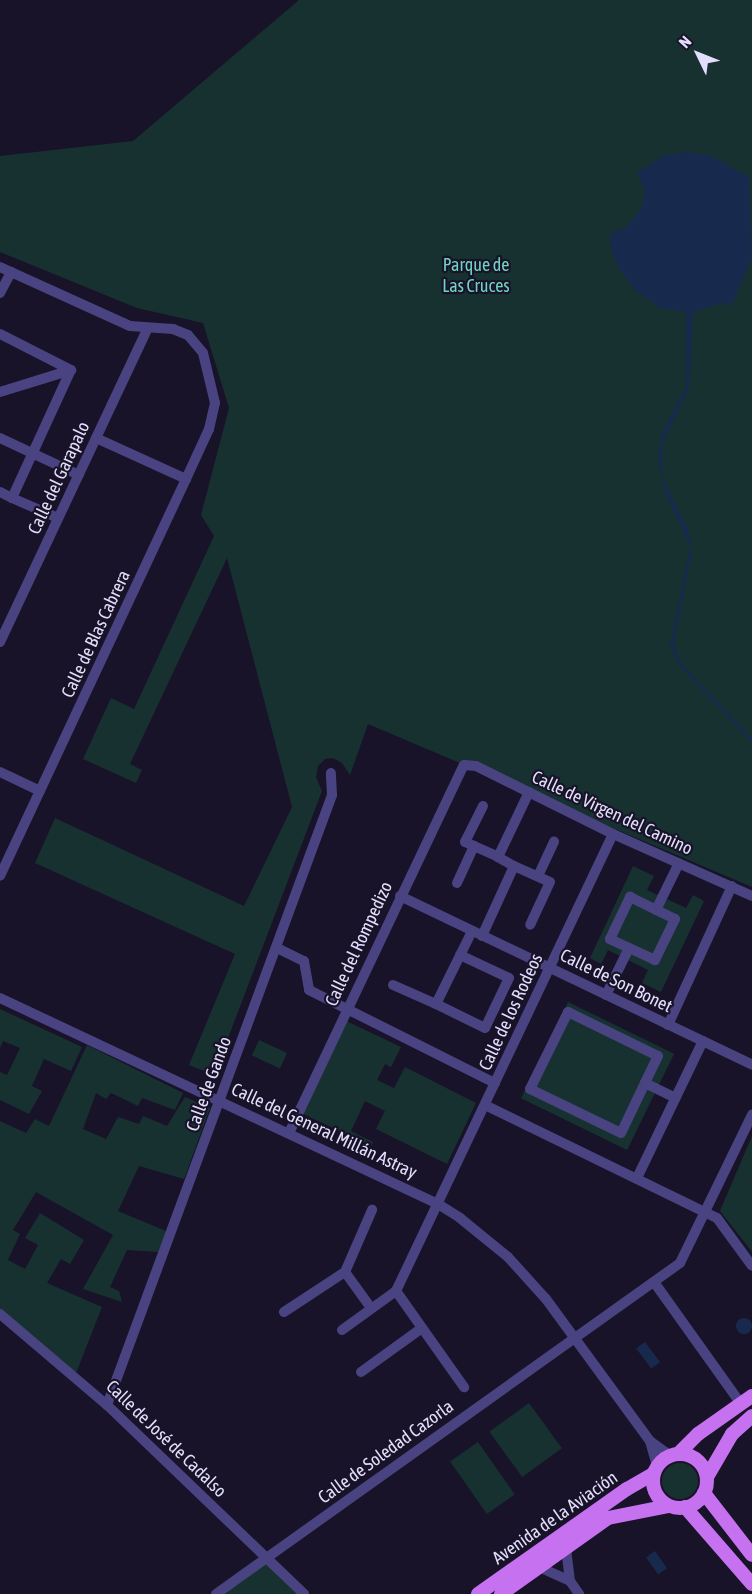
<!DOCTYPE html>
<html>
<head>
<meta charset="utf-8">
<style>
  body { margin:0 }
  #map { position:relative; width:752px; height:1594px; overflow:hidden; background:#181328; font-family:"Asap Condensed",sans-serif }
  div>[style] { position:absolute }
  .green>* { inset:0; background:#173131; transform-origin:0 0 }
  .round { border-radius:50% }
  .water>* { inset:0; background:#172a4d; transform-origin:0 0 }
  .minor>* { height:10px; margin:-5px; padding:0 5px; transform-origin:5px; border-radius:5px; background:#494382 }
  .major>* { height:14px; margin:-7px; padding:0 7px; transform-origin:7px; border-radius:7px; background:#c671ef }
  .major>.ring { margin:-7px; padding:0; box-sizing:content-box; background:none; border:14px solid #c671ef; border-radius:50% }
  span { translate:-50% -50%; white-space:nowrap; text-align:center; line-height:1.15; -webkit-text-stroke:4.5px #181328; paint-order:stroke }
  .park-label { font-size:18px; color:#70d5c0 }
  .street-label { font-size:18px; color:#e3defb }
  .north { position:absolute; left:668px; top:24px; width:60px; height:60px; -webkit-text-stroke:4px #181328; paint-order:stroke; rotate:313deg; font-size:16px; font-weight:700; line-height:24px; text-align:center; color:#e3defb }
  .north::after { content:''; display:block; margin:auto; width:21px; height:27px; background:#e3defb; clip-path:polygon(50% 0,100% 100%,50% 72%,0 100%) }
</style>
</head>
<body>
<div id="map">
  <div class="green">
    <i style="clip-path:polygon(299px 0,752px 0,752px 887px,368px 724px,350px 775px,342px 763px,333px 758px,325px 759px,318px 766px,316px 777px,322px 791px,214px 1075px,189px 1065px,235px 954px,35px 863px,55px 818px,244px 906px,292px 807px,227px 558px,130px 764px,142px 770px,136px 783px,83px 759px,111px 698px,134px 709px,214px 536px,201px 515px,229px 408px,203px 323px,137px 308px,0 252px,0 156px,133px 141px)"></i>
    <i style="clip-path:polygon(633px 866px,654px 876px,647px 890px,686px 908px,693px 895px,704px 901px,661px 992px,642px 983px,648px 970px,608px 950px,601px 964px,590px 958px)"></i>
    <i style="left:568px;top:1002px;width:118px;height:107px;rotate:26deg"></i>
    <i style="clip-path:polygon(0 1009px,82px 1047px,71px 1071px,44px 1059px,32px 1086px,42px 1091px,29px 1114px,0 1100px,0 1072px,7px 1075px,20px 1048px,3px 1041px,0 1048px)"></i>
    <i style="clip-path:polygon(342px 1019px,401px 1047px,391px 1067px,385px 1064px,377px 1080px,394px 1088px,405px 1067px,476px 1103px,447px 1164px,376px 1129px,385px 1111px,365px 1101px,351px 1131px,373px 1142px,371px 1146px,299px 1112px)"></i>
    <i style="left:259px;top:1040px;width:31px;height:17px;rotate:25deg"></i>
    <i style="clip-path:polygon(87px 1045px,183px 1093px,175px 1110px,142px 1098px,138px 1106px,111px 1093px,106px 1099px,96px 1093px,83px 1129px,106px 1139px,118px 1117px,139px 1124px,143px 1116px,167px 1126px,185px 1097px,210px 1108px,184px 1179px,139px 1166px,118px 1211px,166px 1231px,158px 1252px,127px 1250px,110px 1287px,119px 1291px,122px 1302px,83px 1289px,113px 1235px,36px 1192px,13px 1230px,20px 1234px,8px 1260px,25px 1269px,38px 1245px,25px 1238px,40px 1213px,84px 1240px,70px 1264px,61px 1259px,47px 1283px,102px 1307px,76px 1373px,0 1313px,0 1121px,26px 1133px,35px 1119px,49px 1126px)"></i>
    <i style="clip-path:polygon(752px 1136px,752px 1252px,720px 1211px)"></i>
    <i style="left:529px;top:1403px;width:56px;height:49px;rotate:54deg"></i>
    <i style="left:478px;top:1442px;width:64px;height:34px;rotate:55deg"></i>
    <i class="round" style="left:662px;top:1463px;width:36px;height:36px"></i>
    <i style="clip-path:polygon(267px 1558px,302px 1594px,220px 1594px)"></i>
  </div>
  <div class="water">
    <i style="clip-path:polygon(684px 152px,710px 155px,749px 177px,752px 258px,731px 306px,722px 303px,693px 312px,689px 388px,662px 444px,663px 479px,688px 530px,692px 552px,674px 642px,679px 661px,752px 739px,752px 743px,678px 664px,670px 645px,690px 547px,663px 487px,658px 455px,662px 433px,686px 387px,686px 312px,660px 308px,635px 290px,617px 266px,610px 243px,611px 233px,627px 227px,641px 209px,645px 191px,637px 173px,663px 156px)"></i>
    <i class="round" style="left:736px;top:1318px;width:16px;height:16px"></i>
    <i style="left:645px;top:1342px;width:25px;height:11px;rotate:53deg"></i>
    <i style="left:655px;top:1551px;width:21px;height:11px;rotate:55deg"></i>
  </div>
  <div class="minor">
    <i style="left:0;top:267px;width:143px;rotate:24.4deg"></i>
    <i style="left:130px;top:326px;width:43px;rotate:4deg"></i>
    <i style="left:173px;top:329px;width:16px;rotate:22deg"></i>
    <i style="left:188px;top:335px;width:23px;rotate:50deg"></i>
    <i style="left:203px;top:353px;width:51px;rotate:76.5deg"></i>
    <i style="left:215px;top:403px;width:27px;rotate:103deg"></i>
    <i style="left:209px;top:429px;width:55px;rotate:114.7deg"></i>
    <i style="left:186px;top:479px;width:438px;rotate:115.1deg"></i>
    <i style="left:0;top:293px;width:24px;rotate:-62deg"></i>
    <i style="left:0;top:334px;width:80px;rotate:26.9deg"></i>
    <i style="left:0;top:392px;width:74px;rotate:-17.2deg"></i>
    <i style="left:0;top:438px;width:87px;rotate:25.1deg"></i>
    <i style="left:96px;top:438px;width:99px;rotate:24.5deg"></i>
    <i style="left:0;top:492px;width:13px;rotate:27deg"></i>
    <i style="left:12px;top:498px;width:141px;rotate:-65.3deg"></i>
    <i style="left:12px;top:498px;width:50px;rotate:23.5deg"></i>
    <i style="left:0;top:642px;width:347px;rotate:-64.8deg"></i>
    <i style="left:0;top:772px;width:44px;rotate:25.4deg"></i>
    <i style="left:483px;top:806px;width:40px;rotate:116.6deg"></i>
    <i style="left:465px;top:842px;width:36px;rotate:24deg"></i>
    <i style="left:514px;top:866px;width:39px;rotate:24deg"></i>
    <i style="left:550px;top:882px;width:47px;rotate:114.9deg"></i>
    <i style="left:538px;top:876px;width:38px;rotate:-65deg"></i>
    <i style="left:457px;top:883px;width:41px;rotate:-65.3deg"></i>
    <i style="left:400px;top:896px;width:390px;rotate:25.6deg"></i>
    <i style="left:656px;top:910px;width:52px;rotate:-63.9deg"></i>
    <i style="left:482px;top:936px;width:77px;rotate:-65.4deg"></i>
    <i style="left:514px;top:866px;width:18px;rotate:-151deg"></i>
    <i style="left:498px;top:857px;width:72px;rotate:-64.5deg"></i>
    <i style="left:277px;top:948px;width:30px;rotate:26deg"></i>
    <i style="left:304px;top:961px;width:29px;rotate:80deg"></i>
    <i style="left:309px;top:990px;width:208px;rotate:26.6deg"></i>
    <i style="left:460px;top:955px;width:54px;rotate:25.1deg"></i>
    <i style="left:509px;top:978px;width:55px;rotate:115.6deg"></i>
    <i style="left:485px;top:1028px;width:55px;rotate:-153.9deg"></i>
    <i style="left:436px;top:1004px;width:81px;rotate:-63.7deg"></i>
    <i style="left:393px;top:985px;width:47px;rotate:23.8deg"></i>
    <i style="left:606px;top:995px;width:52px;rotate:-63.9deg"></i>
    <i style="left:629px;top:948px;width:21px;rotate:-155deg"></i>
    <i style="left:610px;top:939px;width:47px;rotate:-64.5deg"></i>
    <i style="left:630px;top:897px;width:50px;rotate:26.1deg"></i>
    <i style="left:675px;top:919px;width:46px;rotate:116deg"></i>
    <i style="left:655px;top:960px;width:29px;rotate:-155deg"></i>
    <i style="left:0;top:998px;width:484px;rotate:25.2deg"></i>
    <i style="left:438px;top:1204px;width:26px;rotate:32deg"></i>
    <i style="left:460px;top:1218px;width:62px;rotate:39.1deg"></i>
    <i style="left:508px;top:1257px;width:57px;rotate:47.9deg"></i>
    <i style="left:546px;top:1299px;width:176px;rotate:53.8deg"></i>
    <i style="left:650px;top:1441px;width:25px;rotate:74deg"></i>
    <i style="left:668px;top:1025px;width:153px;rotate:-65.3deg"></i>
    <i style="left:645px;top:1083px;width:55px;rotate:115.6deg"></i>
    <i style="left:621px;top:1133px;width:101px;rotate:-154.2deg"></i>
    <i style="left:530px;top:1089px;width:86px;rotate:-63.7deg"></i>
    <i style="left:568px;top:1012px;width:100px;rotate:26.1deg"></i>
    <i style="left:658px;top:1056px;width:30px;rotate:116deg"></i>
    <i style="left:645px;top:1083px;width:34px;rotate:26deg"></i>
    <i style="left:485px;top:1105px;width:258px;rotate:26deg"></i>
    <i style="left:717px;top:1218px;width:59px;rotate:53.9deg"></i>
    <i style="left:289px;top:1133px;width:407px;rotate:-64.6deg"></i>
    <i style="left:464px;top:765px;width:12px;rotate:5deg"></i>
    <i style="left:476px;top:766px;width:153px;rotate:26.4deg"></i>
    <i style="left:613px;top:834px;width:152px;rotate:24deg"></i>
    <i style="left:637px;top:1178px;width:152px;rotate:-64.3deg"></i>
    <i style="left:345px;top:1272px;width:68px;rotate:-66.5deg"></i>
    <i style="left:654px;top:1282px;width:150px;rotate:54.5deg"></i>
    <i style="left:396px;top:1291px;width:118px;rotate:54.7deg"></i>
    <i style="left:284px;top:1312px;width:73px;rotate:-33.3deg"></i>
    <i style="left:345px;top:1272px;width:44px;rotate:54.2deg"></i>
    <i style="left:0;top:1314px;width:140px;rotate:40.4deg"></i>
    <i style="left:107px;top:1405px;width:273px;rotate:43.8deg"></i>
    <i style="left:342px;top:1330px;width:67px;rotate:-35.8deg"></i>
    <i style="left:396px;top:1291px;width:506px;rotate:-64.6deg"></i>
    <i style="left:361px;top:1372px;width:75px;rotate:-35.8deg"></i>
    <i style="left:107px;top:1405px;width:650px;rotate:-69.75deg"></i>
    <i style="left:332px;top:795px;width:22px;rotate:-93deg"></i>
    <i style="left:650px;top:1441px;width:24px;rotate:36deg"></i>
    <i style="left:539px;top:1567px;width:34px;rotate:24deg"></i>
    <i style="left:570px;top:1581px;width:33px;rotate:-97deg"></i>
    <i style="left:570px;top:1581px;width:16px;rotate:55deg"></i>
    <i style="left:216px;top:1594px;width:570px;rotate:-35.5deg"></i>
    <i style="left:680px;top:1263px;width:165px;rotate:-64.1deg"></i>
  </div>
  <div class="major">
    <i style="left:679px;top:1453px;width:27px;rotate:-45deg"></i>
    <i style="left:698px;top:1434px;width:66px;rotate:-35.1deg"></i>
    <i class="ring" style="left:653px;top:1454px;width:40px;height:40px"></i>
    <i style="left:707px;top:1477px;width:50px;rotate:-59.8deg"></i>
    <i style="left:732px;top:1434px;width:27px;rotate:-42deg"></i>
    <i style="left:704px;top:1493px;width:78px;rotate:52.3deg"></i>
    <i style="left:685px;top:1507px;width:102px;rotate:49deg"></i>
    <i style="left:478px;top:1594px;width:182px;rotate:-35.2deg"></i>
    <i style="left:627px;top:1489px;width:30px;rotate:-30deg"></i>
    <i style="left:501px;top:1594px;width:131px;rotate:-35.4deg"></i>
    <i style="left:608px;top:1518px;width:61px;rotate:-11.3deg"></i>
  </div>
  <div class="park-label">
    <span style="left:476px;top:276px">Parque de<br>Las Cruces</span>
  </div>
  <div class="street-label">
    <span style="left:59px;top:478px;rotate:-65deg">Calle del Garapalo</span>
    <span style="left:96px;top:634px;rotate:-65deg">Calle de Blas Cabrera</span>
    <span style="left:612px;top:813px;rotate:25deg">Calle de Virgen del Camino</span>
    <span style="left:359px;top:944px;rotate:-65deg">Calle del Rompedizo</span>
    <span style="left:616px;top:981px;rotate:26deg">Calle de Son Bonet</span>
    <span style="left:511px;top:1012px;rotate:-65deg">Calle de los Rodeos</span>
    <span style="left:209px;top:1084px;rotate:-70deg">Calle de Gando</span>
    <span style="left:324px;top:1131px;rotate:25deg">Calle del General Millán Astray</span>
    <span style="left:166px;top:1439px;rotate:44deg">Calle de José de Cadalso</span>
    <span style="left:386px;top:1452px;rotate:-36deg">Calle de Soledad Cazorla</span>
    <span style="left:555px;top:1518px;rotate:-35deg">Avenida de la Aviación</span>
  </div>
  <div class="north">N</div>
</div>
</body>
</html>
